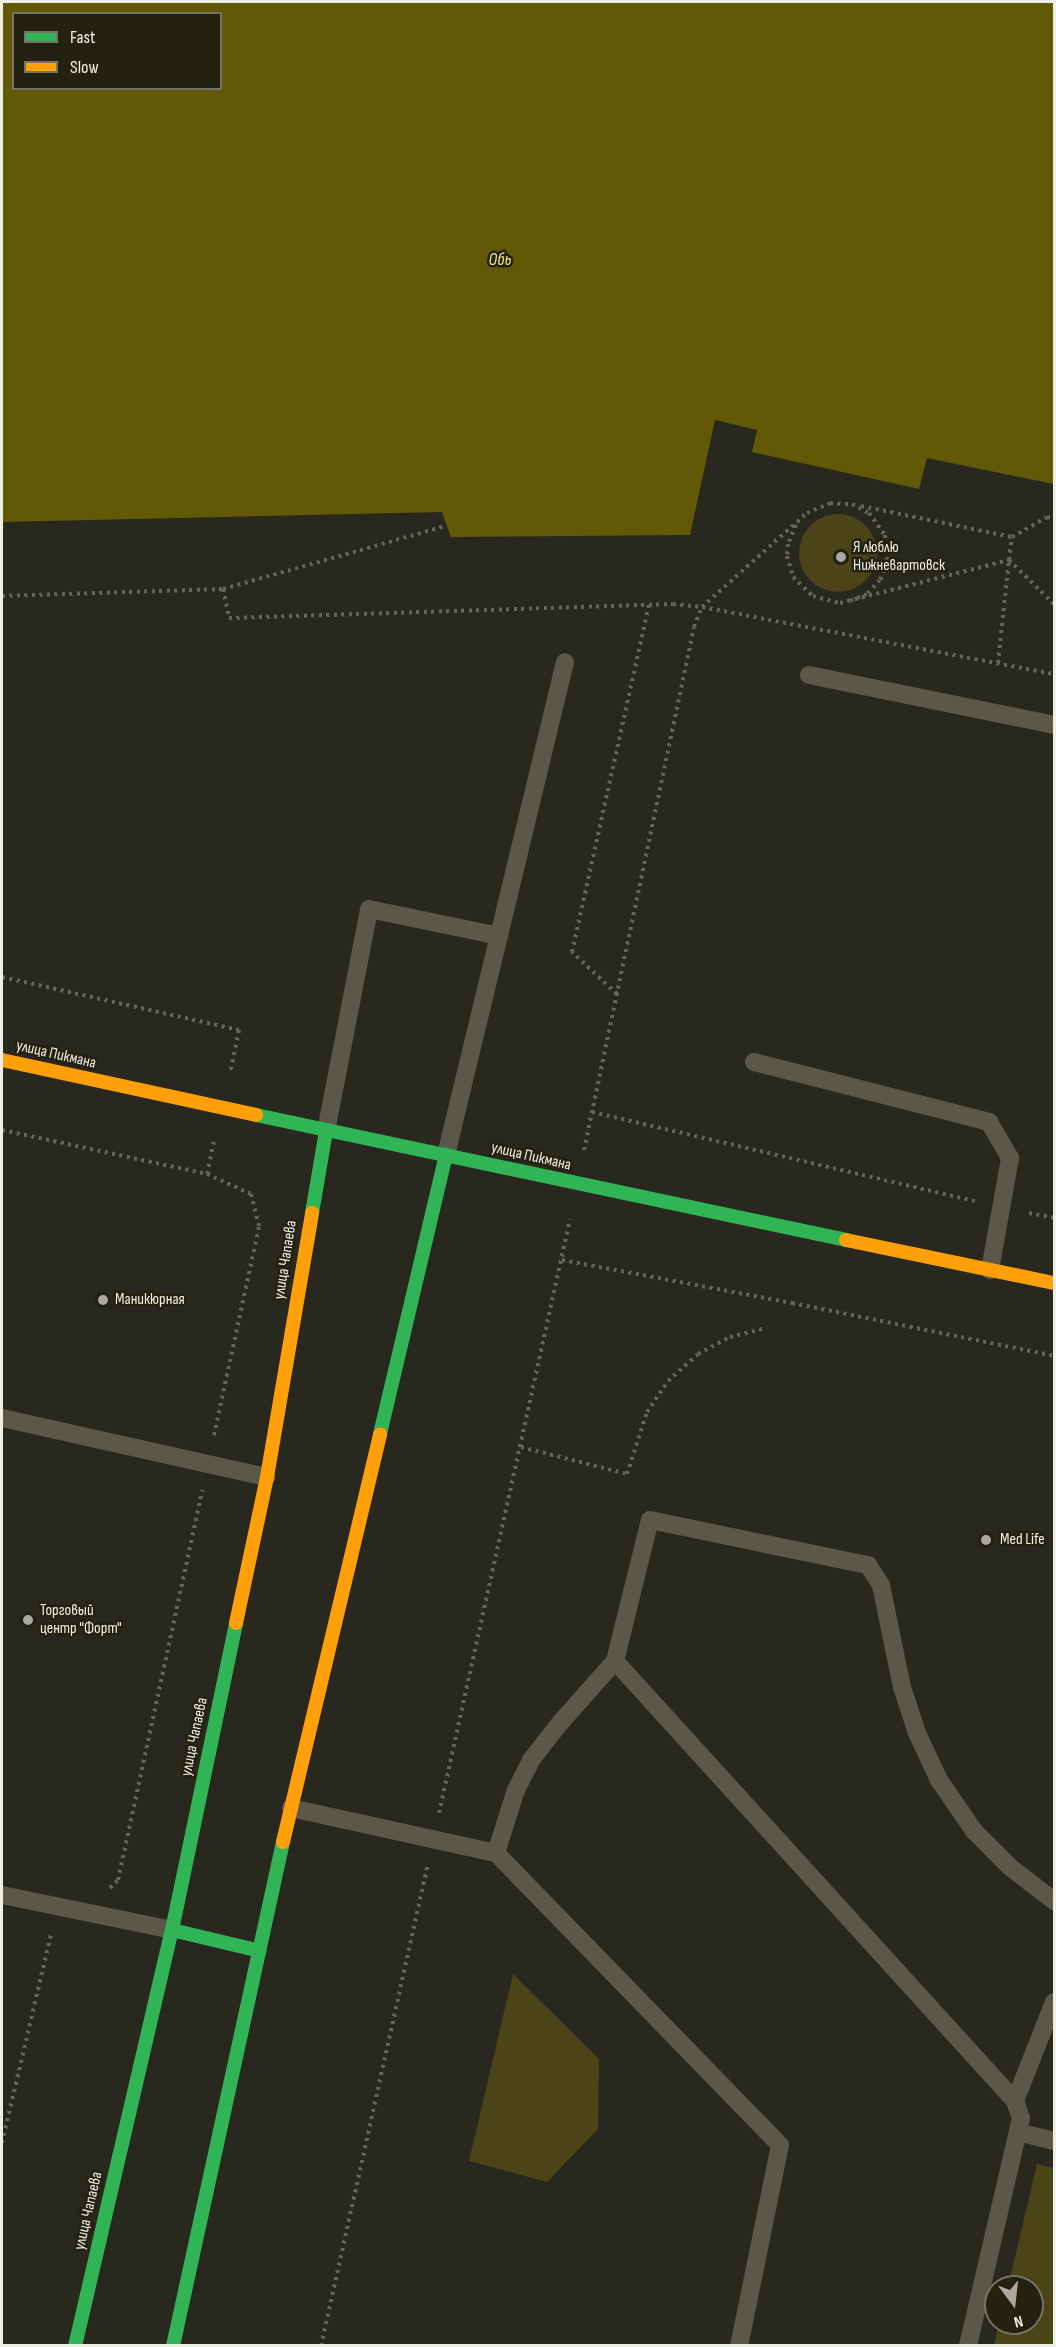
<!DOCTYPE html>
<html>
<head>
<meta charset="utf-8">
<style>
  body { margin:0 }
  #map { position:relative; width:1056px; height:2347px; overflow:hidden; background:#29281e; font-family:"Sofia Sans Condensed",sans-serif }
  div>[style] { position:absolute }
  .green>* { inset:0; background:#4a4418 }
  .round { border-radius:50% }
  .water>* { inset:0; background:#625906 }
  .path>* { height:4px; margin-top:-2px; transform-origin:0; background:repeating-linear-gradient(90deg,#656457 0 3px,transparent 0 7.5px) }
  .lane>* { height:18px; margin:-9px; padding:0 9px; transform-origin:9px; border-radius:9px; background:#5a5848 }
  .fast>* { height:14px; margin:-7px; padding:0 7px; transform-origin:7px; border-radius:7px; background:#30b455 }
  .slow>* { height:14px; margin:-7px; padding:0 7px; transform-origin:7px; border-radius:7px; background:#ff9f0a }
  .dots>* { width:16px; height:16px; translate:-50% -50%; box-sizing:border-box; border:3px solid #232110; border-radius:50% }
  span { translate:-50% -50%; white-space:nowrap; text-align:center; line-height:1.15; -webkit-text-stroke:5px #232110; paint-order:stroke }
  .poi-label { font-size:16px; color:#f0efe4 }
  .left { translate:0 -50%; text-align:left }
  .street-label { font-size:16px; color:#f0efe4 }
  .water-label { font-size:18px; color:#f4e67c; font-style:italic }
  .frame { position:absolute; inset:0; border:3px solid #f0efe4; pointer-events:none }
  .legend { position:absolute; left:12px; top:12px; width:210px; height:78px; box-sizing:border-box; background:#232110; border:2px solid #757365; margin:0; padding:8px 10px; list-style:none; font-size:18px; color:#f0efe4 }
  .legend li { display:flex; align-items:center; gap:12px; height:30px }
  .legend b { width:30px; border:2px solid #757365 }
  .north { position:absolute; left:984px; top:2275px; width:60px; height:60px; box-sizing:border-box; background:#232110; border:2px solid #757365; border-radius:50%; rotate:165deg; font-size:16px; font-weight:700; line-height:24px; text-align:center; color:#f0efe4 }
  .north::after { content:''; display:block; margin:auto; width:21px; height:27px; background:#aaa99f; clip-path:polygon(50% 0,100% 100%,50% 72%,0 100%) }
</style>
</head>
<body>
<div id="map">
  <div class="green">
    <i class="round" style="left:799px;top:514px;width:78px;height:78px"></i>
    <i style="clip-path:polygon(513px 1974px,599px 2059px,598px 2129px,547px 2182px,469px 2161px)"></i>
    <i style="clip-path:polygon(1037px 2164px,1054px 2168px,1054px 2345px,994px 2345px,999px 2323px,1032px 2323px,1032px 2287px,1008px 2287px)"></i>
  </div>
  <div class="water">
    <i style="clip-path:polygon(evenodd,2px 2px,1054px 2px,1054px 484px,927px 458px,919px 489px,752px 452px,757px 430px,715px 420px,690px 535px,451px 537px,442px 512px,2px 522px,2px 2px,14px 14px,220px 14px,220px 88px,14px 88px,14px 14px)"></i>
  </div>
  <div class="path">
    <i style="left:861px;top:506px;width:154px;rotate:11.6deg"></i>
    <i style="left:1012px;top:537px;width:40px;rotate:-29.7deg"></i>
    <i style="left:1047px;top:517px;width:7px;rotate:16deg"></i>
    <i style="left:807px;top:513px;width:25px;rotate:-23deg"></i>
    <i style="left:830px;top:503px;width:22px;rotate:3deg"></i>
    <i style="left:852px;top:504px;width:19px;rotate:28deg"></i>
    <i style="left:869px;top:513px;width:27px;rotate:54deg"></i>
    <i style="left:885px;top:535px;width:28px;rotate:86deg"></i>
    <i style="left:887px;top:563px;width:18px;rotate:112deg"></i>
    <i style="left:880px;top:580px;width:19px;rotate:133deg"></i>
    <i style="left:867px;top:594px;width:18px;rotate:158deg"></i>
    <i style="left:796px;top:525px;width:21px;rotate:113deg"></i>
    <i style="left:788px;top:544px;width:12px;rotate:95deg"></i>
    <i style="left:787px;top:556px;width:22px;rotate:74deg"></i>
    <i style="left:793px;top:577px;width:28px;rotate:44deg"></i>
    <i style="left:813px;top:596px;width:28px;rotate:15deg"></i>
    <i style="left:840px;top:603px;width:174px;rotate:-14.3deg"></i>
    <i style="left:1009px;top:560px;width:23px;rotate:-83deg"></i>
    <i style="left:223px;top:589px;width:228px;rotate:-15.8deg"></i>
    <i style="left:2px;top:596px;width:221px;rotate:-1.8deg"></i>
    <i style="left:223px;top:589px;width:30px;rotate:78deg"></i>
    <i style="left:229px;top:618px;width:444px;rotate:-1.8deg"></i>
    <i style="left:673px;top:604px;width:29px;rotate:6deg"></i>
    <i style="left:702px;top:607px;width:358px;rotate:10.8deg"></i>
    <i style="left:998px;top:663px;width:104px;rotate:-83.9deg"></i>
    <i style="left:1009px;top:560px;width:63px;rotate:44.4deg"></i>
    <i style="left:2px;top:977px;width:243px;rotate:12.6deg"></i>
    <i style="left:239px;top:1030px;width:44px;rotate:101.8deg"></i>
    <i style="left:617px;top:994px;width:62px;rotate:-137deg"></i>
    <i style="left:572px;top:952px;width:356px;rotate:-77.5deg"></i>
    <i style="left:592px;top:1112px;width:393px;rotate:13.1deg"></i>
    <i style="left:2px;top:1130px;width:210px;rotate:12.1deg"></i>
    <i style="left:207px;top:1174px;width:48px;rotate:24.4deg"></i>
    <i style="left:251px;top:1194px;width:34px;rotate:76deg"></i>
    <i style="left:259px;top:1227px;width:214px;rotate:102.2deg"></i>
    <i style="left:584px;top:1150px;width:534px;rotate:-78.12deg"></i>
    <i style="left:694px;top:627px;width:22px;rotate:-68deg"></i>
    <i style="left:702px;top:607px;width:142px;rotate:-41.9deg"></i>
    <i style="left:207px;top:1174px;width:33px;rotate:-78deg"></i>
    <i style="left:1029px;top:1213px;width:25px;rotate:11deg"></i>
    <i style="left:562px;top:1260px;width:234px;rotate:10.6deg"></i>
    <i style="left:792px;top:1303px;width:267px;rotate:11.4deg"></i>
    <i style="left:521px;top:1447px;width:109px;rotate:14.3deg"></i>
    <i style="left:627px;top:1474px;width:65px;rotate:-72.1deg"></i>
    <i style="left:647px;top:1412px;width:37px;rotate:-56deg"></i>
    <i style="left:668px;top:1381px;width:40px;rotate:-42deg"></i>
    <i style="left:698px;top:1354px;width:36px;rotate:-28deg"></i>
    <i style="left:730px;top:1337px;width:37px;rotate:-14deg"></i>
    <i style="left:439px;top:1813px;width:608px;rotate:-77.56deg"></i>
    <i style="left:110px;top:1888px;width:11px;rotate:-45deg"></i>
    <i style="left:118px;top:1880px;width:399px;rotate:-77.8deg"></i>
    <i style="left:2px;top:2143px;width:215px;rotate:-76.8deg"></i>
    <i style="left:321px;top:2346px;width:491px;rotate:-77.5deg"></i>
  </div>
  <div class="lane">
    <i style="left:809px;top:675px;width:250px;rotate:11.5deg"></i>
    <i style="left:754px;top:1062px;width:243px;rotate:14.3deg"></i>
    <i style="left:989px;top:1122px;width:42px;rotate:59.7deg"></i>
    <i style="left:1010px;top:1158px;width:114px;rotate:100.1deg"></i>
    <i style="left:326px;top:1131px;width:226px;rotate:-79deg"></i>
    <i style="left:369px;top:909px;width:133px;rotate:11.7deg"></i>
    <i style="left:446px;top:1155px;width:507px;rotate:-76.43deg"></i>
    <i style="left:2px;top:1418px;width:271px;rotate:12.6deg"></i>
    <i style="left:615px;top:1661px;width:145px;rotate:-76.1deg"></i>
    <i style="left:650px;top:1520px;width:223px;rotate:11.7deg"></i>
    <i style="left:868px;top:1565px;width:24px;rotate:57deg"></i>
    <i style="left:881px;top:1585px;width:104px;rotate:78.4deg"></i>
    <i style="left:902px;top:1687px;width:48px;rotate:71.9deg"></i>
    <i style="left:917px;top:1733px;width:52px;rotate:64.9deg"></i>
    <i style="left:939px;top:1780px;width:62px;rotate:55.5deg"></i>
    <i style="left:974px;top:1831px;width:51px;rotate:45deg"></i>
    <i style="left:1010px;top:1867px;width:56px;rotate:37.7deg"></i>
    <i style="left:291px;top:1808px;width:210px;rotate:12.4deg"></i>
    <i style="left:496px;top:1853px;width:407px;rotate:45.8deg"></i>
    <i style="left:780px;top:2145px;width:205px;rotate:101.5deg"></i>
    <i style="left:496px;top:1853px;width:66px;rotate:-72.4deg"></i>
    <i style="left:516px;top:1790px;width:34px;rotate:-63deg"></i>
    <i style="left:531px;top:1760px;width:47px;rotate:-51.9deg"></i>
    <i style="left:560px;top:1723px;width:83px;rotate:-48.4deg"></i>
    <i style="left:615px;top:1661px;width:595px;rotate:47.73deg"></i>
    <i style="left:1015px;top:2101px;width:18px;rotate:71deg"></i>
    <i style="left:1021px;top:2118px;width:234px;rotate:103.1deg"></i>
    <i style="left:2px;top:1895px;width:174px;rotate:11.6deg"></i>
    <i style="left:1015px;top:2101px;width:106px;rotate:-68.5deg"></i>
    <i style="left:1018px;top:2132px;width:37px;rotate:14deg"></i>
  </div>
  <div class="fast">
    <i style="left:256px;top:1115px;width:603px;rotate:11.96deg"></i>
    <i style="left:312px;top:1213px;width:83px;rotate:-80.3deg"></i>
    <i style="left:380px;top:1434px;width:287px;rotate:-76.7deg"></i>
    <i style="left:172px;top:1930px;width:90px;rotate:13.4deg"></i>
    <i style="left:75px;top:2346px;width:427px;rotate:-76.9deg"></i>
    <i style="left:172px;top:1930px;width:314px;rotate:-78.2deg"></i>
    <i style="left:173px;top:2346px;width:516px;rotate:-77.69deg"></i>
  </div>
  <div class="slow">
    <i style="left:2px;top:1060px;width:260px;rotate:12.2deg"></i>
    <i style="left:846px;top:1240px;width:212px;rotate:11.7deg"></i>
    <i style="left:236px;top:1623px;width:149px;rotate:-78deg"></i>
    <i style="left:267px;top:1477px;width:268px;rotate:-80.3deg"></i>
    <i style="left:283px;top:1842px;width:419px;rotate:-76.6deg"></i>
  </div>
  <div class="dots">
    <i style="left:841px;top:557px;background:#aaa99f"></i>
    <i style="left:103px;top:1300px;background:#aaa99f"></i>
    <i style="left:986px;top:1540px;background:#aaa99f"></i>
    <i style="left:28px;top:1620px;background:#aaa99f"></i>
  </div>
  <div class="poi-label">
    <span class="left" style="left:853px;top:557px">Я люблю<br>Нижневартовск</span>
    <span class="left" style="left:115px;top:1300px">Маникюрная</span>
    <span class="left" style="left:1000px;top:1540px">Med Life</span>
    <span class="left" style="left:40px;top:1620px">Торговый<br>центр "Форт"</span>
  </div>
  <div class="street-label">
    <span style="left:56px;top:1055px;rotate:13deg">улица Пикмана</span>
    <span style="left:531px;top:1157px;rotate:13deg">улица Пикмана</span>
    <span style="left:286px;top:1260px;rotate:-81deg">улица Чапаева</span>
    <span style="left:195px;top:1737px;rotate:-78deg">улица Чапаева</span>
    <span style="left:89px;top:2211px;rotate:-77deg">улица Чапаева</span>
  </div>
  <div class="water-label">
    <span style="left:500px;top:260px">Обь</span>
  </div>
  <div class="frame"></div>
  <ul class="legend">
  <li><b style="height:8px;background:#30b455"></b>Fast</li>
  <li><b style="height:8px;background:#ff9f0a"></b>Slow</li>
  </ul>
  <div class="north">N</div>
</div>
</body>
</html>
